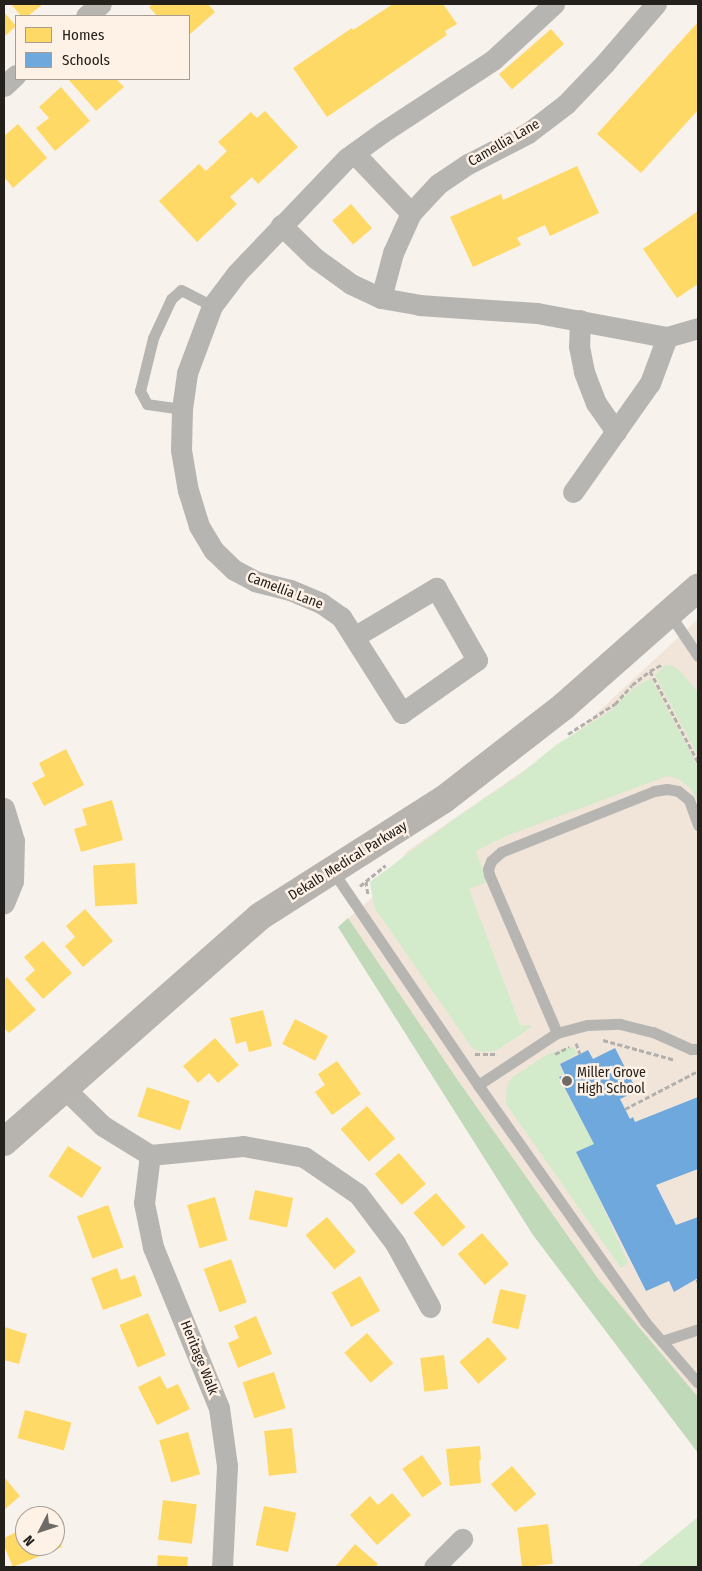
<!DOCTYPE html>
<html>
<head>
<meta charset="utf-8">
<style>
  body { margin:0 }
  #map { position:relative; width:702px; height:1571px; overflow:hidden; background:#f8f2ec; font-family:"Fira Sans Condensed",sans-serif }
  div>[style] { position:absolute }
  .built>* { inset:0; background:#f1e5da }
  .green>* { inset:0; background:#d3eacb }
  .forest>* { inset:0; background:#c0dab9 }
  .homes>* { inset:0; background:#ffd966; transform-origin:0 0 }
  .schools>* { inset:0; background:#6fa8dc }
  .path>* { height:3px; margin-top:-1.5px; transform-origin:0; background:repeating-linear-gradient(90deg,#b2b0ad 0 5px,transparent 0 7.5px) }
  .service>* { height:11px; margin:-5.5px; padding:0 5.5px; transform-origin:5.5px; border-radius:5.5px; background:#b7b5b2 }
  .minor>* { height:21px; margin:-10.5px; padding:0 10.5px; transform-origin:10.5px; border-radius:10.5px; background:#b7b5b2 }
  .secondary>* { height:28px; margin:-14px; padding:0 14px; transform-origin:14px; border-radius:14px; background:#b7b4b0 }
  .dots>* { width:14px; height:14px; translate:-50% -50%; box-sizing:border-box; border:2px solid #fef1e6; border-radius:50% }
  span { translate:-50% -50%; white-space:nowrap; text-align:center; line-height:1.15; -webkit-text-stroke:5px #fef1e6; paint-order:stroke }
  .street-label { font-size:14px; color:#24201c }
  .poi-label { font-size:14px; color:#24201c }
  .left { translate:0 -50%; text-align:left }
  .frame { position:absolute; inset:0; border:5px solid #24201c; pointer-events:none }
  .legend { position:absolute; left:15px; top:15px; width:175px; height:65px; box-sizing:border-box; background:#fef1e6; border:1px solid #a79d95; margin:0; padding:6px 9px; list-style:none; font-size:15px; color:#24201c }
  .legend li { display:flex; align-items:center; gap:10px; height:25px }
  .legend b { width:25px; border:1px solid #a79d95 }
  .north { position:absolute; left:15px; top:1506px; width:50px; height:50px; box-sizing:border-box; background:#fef1e6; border:1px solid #a79d95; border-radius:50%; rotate:229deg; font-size:14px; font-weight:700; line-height:20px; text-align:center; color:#24201c }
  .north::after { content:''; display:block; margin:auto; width:18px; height:22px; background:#6e6a65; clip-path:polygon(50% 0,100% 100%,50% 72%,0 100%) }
</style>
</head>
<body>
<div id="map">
  <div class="built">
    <i style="clip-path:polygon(698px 619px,698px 1453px,533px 1235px,338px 927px,374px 896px,407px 851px,568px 740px)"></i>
  </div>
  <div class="green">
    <i style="clip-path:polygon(666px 665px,673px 666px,681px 672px,698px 692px,698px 756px,655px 675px)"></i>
    <i style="clip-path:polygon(651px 678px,698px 767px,698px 802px,691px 789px,679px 779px,667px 776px,506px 836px,476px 851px,487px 882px,469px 889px,520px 1025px,533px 1026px,496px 1051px,484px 1052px,473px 1049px,374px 907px,370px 882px,457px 817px,518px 776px,556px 745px,609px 712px,634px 688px)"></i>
    <i style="clip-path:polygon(571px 1047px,574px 1048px,577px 1054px,559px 1064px,564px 1074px,558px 1077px,594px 1144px,578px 1152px,628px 1263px,621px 1268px,506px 1104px,507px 1085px,513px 1077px,548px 1054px)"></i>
    <i style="clip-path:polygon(698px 1517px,698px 1567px,637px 1567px)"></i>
  </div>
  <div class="forest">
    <i style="clip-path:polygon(348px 918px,459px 1082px,599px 1280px,698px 1397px,698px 1453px,533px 1235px,338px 927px)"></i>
  </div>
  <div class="homes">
    <i style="clip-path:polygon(11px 4px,43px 4px,28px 16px,21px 16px)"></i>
    <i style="clip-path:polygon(153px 4px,208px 4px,215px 12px,189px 35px,189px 16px,157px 16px,149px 7px)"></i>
    <i style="clip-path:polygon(393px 4px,443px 4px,457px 24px,445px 31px,447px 35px,327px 117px,293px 68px,352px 28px,353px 30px)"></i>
    <i style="clip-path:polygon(4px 12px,16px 26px,4px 37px)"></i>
    <i style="clip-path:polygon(698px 22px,698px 110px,641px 173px,597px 134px)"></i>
    <i style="left:551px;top:29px;width:20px;height:69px;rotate:49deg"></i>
    <i style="clip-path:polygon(68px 79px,116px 79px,124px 87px,96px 111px)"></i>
    <i style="clip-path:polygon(61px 87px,90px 121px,55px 151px,36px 128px,49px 118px,39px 107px)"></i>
    <i style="clip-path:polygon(265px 111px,298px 147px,258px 184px,252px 177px,230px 197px,237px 204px,197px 242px,159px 201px,199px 164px,206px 171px,227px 151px,218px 142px,251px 112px,257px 118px)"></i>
    <i style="clip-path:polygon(18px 124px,47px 158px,13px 188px,4px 177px,4px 136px)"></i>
    <i style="clip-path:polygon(577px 166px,599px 213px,550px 236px,545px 225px,517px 238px,521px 245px,473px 267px,450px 217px,501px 194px,503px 200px)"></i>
    <i style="left:351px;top:204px;width:32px;height:25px;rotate:49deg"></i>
    <i style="clip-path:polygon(698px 211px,698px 284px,677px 298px,643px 249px)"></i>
    <i style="clip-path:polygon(66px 749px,84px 785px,44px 806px,32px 783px,45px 776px,39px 763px)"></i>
    <i style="clip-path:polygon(112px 800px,123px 840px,81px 852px,74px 829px,87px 825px,82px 809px)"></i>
    <i style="left:135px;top:863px;width:41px;height:42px;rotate:87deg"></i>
    <i style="clip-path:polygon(85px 909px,113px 941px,83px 967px,65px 946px,75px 937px,66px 926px)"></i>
    <i style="clip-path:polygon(43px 941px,72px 973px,43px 999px,25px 979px,35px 970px,24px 957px)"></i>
    <i style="clip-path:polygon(7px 977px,36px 1010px,9px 1033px,4px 1028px,4px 980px)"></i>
    <i style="clip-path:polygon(263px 1010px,272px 1046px,249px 1052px,246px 1041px,236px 1044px,230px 1018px)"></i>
    <i style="left:295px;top:1019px;width:37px;height:28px;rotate:27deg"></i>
    <i style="clip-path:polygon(215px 1038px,239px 1065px,218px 1083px,209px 1073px,198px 1083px,183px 1066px)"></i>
    <i style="clip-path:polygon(337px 1061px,361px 1094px,332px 1115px,315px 1092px,325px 1085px,318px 1074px)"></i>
    <i style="left:147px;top:1087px;width:45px;height:31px;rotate:18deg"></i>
    <i style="left:367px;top:1106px;width:43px;height:35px;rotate:49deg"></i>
    <i style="left:68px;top:1146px;width:40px;height:36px;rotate:33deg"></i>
    <i style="left:399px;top:1153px;width:41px;height:32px;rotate:49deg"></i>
    <i style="left:255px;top:1190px;width:39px;height:30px;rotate:12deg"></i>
    <i style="left:436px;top:1193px;width:45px;height:30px;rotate:49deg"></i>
    <i style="left:215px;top:1197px;width:45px;height:29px;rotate:74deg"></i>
    <i style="left:108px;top:1205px;width:45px;height:33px;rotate:70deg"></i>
    <i style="left:327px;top:1217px;width:45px;height:28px;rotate:50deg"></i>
    <i style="left:482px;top:1233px;width:41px;height:32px;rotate:49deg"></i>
    <i style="left:231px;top:1259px;width:46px;height:29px;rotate:70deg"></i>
    <i style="clip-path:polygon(117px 1268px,121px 1280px,135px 1275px,142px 1296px,103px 1310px,91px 1278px)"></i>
    <i style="left:360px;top:1276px;width:40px;height:33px;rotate:60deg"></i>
    <i style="left:500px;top:1289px;width:27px;height:35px;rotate:13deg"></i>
    <i style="left:148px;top:1313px;width:46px;height:31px;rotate:67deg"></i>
    <i style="clip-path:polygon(256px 1316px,272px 1354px,238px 1368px,228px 1343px,239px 1338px,234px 1326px)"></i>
    <i style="clip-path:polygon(4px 1327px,27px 1334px,19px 1364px,4px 1360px)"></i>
    <i style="left:367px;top:1333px;width:40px;height:30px;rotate:49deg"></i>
    <i style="left:488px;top:1337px;width:29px;height:38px;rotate:49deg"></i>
    <i style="left:444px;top:1355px;width:34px;height:24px;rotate:83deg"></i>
    <i style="left:274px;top:1372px;width:38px;height:33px;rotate:72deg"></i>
    <i style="clip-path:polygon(160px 1376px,167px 1389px,178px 1384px,190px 1409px,157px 1425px,138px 1387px)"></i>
    <i style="left:25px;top:1410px;width:48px;height:29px;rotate:15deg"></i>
    <i style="left:292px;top:1428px;width:45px;height:28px;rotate:84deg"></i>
    <i style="left:188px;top:1432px;width:44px;height:30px;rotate:74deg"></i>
    <i style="clip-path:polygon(480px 1446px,481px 1460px,479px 1461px,481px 1483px,450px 1486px,446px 1449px)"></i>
    <i style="left:422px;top:1455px;width:35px;height:24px;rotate:55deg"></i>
    <i style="left:512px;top:1466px;width:37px;height:28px;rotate:49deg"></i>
    <i style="clip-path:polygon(4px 1477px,20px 1496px,4px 1510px)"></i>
    <i style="clip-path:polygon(392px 1493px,411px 1515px,377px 1545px,350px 1515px,370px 1496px,378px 1505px)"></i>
    <i style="left:163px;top:1500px;width:34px;height:40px;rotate:7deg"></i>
    <i style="left:264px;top:1506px;width:33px;height:40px;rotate:12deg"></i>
    <i style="left:548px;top:1524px;width:40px;height:31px;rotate:83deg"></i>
    <i style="clip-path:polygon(25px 1528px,25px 1546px,55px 1546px,55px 1530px,62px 1547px,13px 1567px,4px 1546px,4px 1538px)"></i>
    <i style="clip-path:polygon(355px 1544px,378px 1564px,375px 1567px,335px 1567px)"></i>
    <i style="clip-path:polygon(158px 1555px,188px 1557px,187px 1567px,157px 1567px)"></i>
  </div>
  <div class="schools">
    <i style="clip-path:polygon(615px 1048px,637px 1091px,620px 1099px,630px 1119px,633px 1117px,635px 1122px,698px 1097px,698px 1169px,656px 1185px,676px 1225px,698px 1217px,698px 1278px,674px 1292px,669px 1281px,646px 1291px,576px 1152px,594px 1144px,559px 1077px,565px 1075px,560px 1064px,588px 1050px,593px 1059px)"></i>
  </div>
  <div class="path">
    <i style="left:650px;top:671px;width:13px;rotate:-29deg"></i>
    <i style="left:568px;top:734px;width:56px;rotate:-32.6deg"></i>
    <i style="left:615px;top:704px;width:25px;rotate:-48deg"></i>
    <i style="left:632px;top:685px;width:23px;rotate:-38deg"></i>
    <i style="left:650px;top:671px;width:103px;rotate:62.2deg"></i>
    <i style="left:366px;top:881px;width:14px;rotate:82deg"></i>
    <i style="left:360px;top:886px;width:33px;rotate:-39deg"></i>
    <i style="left:603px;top:1040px;width:75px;rotate:15.5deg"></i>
    <i style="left:576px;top:1043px;width:12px;rotate:70deg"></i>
    <i style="left:475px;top:1054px;width:21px"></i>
    <i style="left:555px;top:1054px;width:16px;rotate:-27deg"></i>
    <i style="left:625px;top:1109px;width:82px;rotate:-27.5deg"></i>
    <i style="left:697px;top:1279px;width:3px;rotate:72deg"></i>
  </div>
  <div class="service">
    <i style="left:182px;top:409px;width:35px;rotate:-172deg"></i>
    <i style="left:147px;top:404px;width:15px;rotate:-118deg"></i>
    <i style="left:140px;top:391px;width:55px;rotate:-76.2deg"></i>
    <i style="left:153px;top:338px;width:43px;rotate:-65.2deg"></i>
    <i style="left:171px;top:299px;width:13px;rotate:-42deg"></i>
    <i style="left:181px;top:290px;width:35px;rotate:27deg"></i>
    <i style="left:669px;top:613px;width:52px;rotate:56deg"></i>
    <i style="left:332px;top:870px;width:260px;rotate:55.8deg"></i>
    <i style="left:478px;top:1085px;width:291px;rotate:54.8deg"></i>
    <i style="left:646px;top:1323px;width:79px;rotate:49.1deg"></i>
    <i style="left:557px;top:1033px;width:173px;rotate:-113.2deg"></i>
    <i style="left:489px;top:874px;width:5px;rotate:-101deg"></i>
    <i style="left:488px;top:869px;width:9px;rotate:-69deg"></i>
    <i style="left:491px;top:861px;width:13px;rotate:-42deg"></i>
    <i style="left:501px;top:852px;width:165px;rotate:-21.7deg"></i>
    <i style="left:654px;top:791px;width:13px;rotate:-9deg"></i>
    <i style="left:667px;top:789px;width:11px;rotate:10deg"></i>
    <i style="left:678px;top:791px;width:14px;rotate:39deg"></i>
    <i style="left:689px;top:800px;width:27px;rotate:70deg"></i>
    <i style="left:478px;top:1085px;width:95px;rotate:-33.4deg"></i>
    <i style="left:557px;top:1033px;width:31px;rotate:-15deg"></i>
    <i style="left:587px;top:1025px;width:33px;rotate:-2deg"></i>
    <i style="left:620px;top:1024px;width:34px;rotate:14deg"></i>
    <i style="left:653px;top:1032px;width:42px;rotate:24.1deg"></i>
    <i style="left:691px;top:1049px;width:7px"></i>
    <i style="left:662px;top:1341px;width:38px;rotate:-18deg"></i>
  </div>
  <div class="minor">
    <i style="left:86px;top:16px;width:19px;rotate:-39deg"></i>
    <i style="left:4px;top:86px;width:16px;rotate:-43deg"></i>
    <i style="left:354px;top:153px;width:83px;rotate:46.5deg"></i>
    <i style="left:281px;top:225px;width:47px;rotate:44.1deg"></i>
    <i style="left:315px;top:258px;width:44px;rotate:35.8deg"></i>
    <i style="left:351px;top:284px;width:33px;rotate:25deg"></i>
    <i style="left:381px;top:298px;width:39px;rotate:10deg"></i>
    <i style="left:419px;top:305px;width:118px;rotate:3.9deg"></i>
    <i style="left:537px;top:313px;width:132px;rotate:10.5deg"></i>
    <i style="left:667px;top:337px;width:32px;rotate:-16deg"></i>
    <i style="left:381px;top:298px;width:47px;rotate:-75.1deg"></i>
    <i style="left:393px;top:253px;width:44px;rotate:-65.8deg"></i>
    <i style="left:411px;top:213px;width:40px;rotate:-47deg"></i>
    <i style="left:438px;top:184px;width:36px;rotate:-34deg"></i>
    <i style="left:468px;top:164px;width:68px;rotate:-27.3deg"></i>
    <i style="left:528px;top:133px;width:48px;rotate:-37.3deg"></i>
    <i style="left:566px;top:104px;width:57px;rotate:-46.4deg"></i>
    <i style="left:605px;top:63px;width:78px;rotate:-49.2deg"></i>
    <i style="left:580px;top:320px;width:26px;rotate:92deg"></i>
    <i style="left:579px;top:346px;width:26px;rotate:79deg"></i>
    <i style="left:584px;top:372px;width:33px;rotate:69deg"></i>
    <i style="left:596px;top:403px;width:35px;rotate:55deg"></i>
    <i style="left:573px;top:492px;width:133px;rotate:-54.8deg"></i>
    <i style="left:650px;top:383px;width:49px;rotate:-69.7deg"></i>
    <i style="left:354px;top:637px;width:96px;rotate:-30.9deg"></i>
    <i style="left:436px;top:588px;width:83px;rotate:60.3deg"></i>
    <i style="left:477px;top:660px;width:92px;rotate:144.8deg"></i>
    <i style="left:402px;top:713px;width:114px;rotate:-122.4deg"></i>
    <i style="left:341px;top:617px;width:24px;rotate:-145deg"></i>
    <i style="left:321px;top:603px;width:34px;rotate:-157deg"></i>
    <i style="left:290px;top:590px;width:36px;rotate:-166deg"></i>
    <i style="left:255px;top:581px;width:24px;rotate:-152deg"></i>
    <i style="left:234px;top:570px;width:28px;rotate:-136deg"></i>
    <i style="left:214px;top:551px;width:29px;rotate:-121deg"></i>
    <i style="left:199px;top:526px;width:37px;rotate:-107deg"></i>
    <i style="left:188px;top:491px;width:42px;rotate:-99.7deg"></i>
    <i style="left:181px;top:450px;width:41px;rotate:-88.6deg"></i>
    <i style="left:182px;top:409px;width:36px;rotate:-82deg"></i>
    <i style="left:187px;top:373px;width:72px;rotate:-69.5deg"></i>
    <i style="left:212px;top:306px;width:41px;rotate:-52.9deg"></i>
    <i style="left:237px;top:273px;width:159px;rotate:-46.3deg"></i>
    <i style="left:347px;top:158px;width:44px;rotate:-35.8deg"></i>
    <i style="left:383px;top:132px;width:131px;rotate:-33.2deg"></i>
    <i style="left:493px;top:60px;width:83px;rotate:-42.6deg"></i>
    <i style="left:4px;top:808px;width:34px;rotate:73deg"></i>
    <i style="left:14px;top:841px;width:40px;rotate:91.4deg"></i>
    <i style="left:13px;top:881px;width:24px;rotate:112deg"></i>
    <i style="left:64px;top:1088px;width:54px;rotate:44.3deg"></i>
    <i style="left:103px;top:1126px;width:55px;rotate:31.7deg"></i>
    <i style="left:150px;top:1155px;width:93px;rotate:-5.5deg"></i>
    <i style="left:243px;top:1146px;width:62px;rotate:10.2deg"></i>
    <i style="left:304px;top:1157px;width:65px;rotate:34.4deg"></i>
    <i style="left:358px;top:1194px;width:61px;rotate:52.9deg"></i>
    <i style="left:395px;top:1243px;width:73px;rotate:61.3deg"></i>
    <i style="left:150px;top:1155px;width:48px;rotate:97.1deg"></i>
    <i style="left:144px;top:1203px;width:45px;rotate:78.4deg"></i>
    <i style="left:153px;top:1247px;width:174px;rotate:67.7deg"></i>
    <i style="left:219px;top:1408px;width:59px;rotate:82.1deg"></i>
    <i style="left:227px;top:1466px;width:101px;rotate:92.8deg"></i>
    <i style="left:434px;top:1567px;width:40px;rotate:-45deg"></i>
  </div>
  <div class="secondary">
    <i style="left:4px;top:1142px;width:340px;rotate:-41.4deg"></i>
    <i style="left:259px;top:917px;width:218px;rotate:-32.5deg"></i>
    <i style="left:443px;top:800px;width:153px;rotate:-37.8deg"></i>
    <i style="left:564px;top:706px;width:179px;rotate:-41.4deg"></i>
  </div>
  <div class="dots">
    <i style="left:567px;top:1081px;background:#6e6a65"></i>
  </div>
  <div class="street-label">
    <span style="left:504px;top:143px;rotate:-30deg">Camellia Lane</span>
    <span style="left:285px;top:591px;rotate:21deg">Camellia Lane</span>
    <span style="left:348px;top:861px;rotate:-32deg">Dekalb Medical Parkway</span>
    <span style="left:199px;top:1358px;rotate:68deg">Heritage Walk</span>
  </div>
  <div class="poi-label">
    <span class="left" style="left:577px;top:1081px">Miller Grove<br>High School</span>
  </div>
  <div class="frame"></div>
  <ul class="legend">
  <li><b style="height:14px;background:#ffd966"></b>Homes</li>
  <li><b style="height:14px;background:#6fa8dc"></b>Schools</li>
  </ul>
  <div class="north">N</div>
</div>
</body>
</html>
